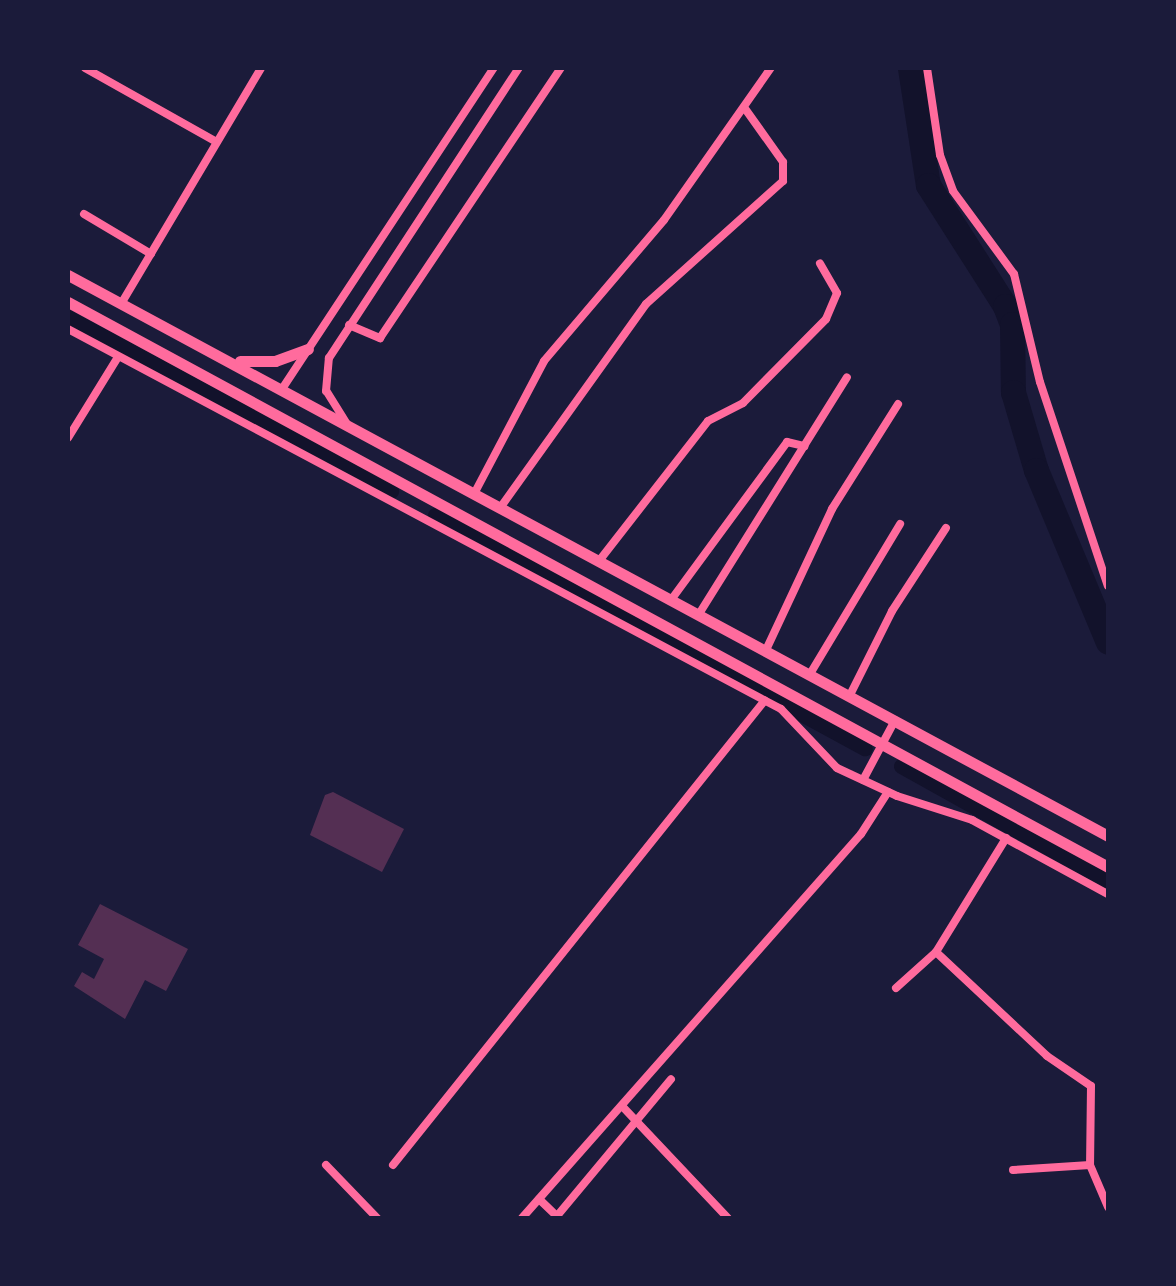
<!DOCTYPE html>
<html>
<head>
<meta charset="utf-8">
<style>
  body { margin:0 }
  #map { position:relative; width:1176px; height:1286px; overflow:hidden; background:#1b1b3a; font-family:"Exo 2",sans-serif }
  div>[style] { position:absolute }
  .canal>* { height:15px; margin:-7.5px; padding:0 7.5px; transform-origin:7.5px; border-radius:7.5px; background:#12122b }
  .river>* { height:25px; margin:-12.5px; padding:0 12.5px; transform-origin:12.5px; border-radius:12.5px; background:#12122b }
  .building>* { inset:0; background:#542f53 }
  .minor>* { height:8px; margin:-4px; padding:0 4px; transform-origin:4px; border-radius:4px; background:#ff6b9d }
  .primary>* { height:11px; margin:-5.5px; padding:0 5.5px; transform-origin:5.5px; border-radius:5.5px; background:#ff6b9d }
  span { translate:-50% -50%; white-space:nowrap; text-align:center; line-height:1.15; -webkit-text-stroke:10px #1b1b3a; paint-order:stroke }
  .frame { position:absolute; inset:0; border:70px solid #1b1b3a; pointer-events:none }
</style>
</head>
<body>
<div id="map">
  <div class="canal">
    <i style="left:68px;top:317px;width:367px;rotate:28.3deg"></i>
    <i style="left:435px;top:515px;width:489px;rotate:28.5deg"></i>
    <i style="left:901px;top:766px;width:237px;rotate:29.1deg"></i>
  </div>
  <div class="river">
    <i style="left:910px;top:68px;width:118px;rotate:81.3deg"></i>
    <i style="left:928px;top:185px;width:143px;rotate:57.5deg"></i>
    <i style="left:1005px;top:306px;width:19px;rotate:69deg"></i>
    <i style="left:1012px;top:324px;width:68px;rotate:89.2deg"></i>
    <i style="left:1013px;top:392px;width:81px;rotate:73.6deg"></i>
    <i style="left:1036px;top:470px;width:186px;rotate:67.3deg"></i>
  </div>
  <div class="building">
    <i style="clip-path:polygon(333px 792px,404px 829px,382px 872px,310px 835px,325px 795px)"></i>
    <i style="clip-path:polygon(100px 904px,188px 949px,166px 991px,145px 980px,125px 1019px,74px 986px,82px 972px,94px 979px,104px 959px,78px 945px)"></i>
  </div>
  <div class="minor">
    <i style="left:85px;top:68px;width:151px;rotate:29.3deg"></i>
    <i style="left:927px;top:68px;width:88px;rotate:81.5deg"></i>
    <i style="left:940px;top:155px;width:38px;rotate:70deg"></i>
    <i style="left:953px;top:191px;width:103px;rotate:53.7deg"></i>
    <i style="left:1014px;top:274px;width:111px;rotate:76.5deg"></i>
    <i style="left:1040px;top:382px;width:215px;rotate:71.6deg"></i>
    <i style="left:84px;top:214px;width:78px;rotate:30.8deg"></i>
    <i style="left:121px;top:304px;width:274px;rotate:-59.3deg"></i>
    <i style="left:349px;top:325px;width:34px;rotate:23deg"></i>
    <i style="left:380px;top:338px;width:325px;rotate:-56.2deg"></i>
    <i style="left:68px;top:329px;width:808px;rotate:28.06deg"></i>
    <i style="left:781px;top:709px;width:81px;rotate:46.5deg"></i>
    <i style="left:837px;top:768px;width:66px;rotate:25deg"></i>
    <i style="left:897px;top:796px;width:79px;rotate:17.7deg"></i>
    <i style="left:972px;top:820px;width:155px;rotate:28.6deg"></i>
    <i style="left:282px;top:389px;width:385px;rotate:-56.6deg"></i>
    <i style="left:347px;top:424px;width:39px;rotate:-122deg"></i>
    <i style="left:326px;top:391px;width:33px;rotate:-85deg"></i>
    <i style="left:329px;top:358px;width:347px;rotate:-56.8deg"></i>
    <i style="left:68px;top:438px;width:95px;rotate:-58.3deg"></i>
    <i style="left:474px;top:494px;width:150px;rotate:-62.2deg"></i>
    <i style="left:544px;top:361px;width:185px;rotate:-49.6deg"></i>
    <i style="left:664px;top:220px;width:186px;rotate:-54.9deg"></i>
    <i style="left:500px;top:508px;width:251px;rotate:-54.4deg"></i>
    <i style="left:646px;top:304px;width:184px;rotate:-41.9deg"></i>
    <i style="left:783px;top:181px;width:19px;rotate:-90deg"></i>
    <i style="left:783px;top:162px;width:64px;rotate:-125.4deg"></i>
    <i style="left:599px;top:561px;width:177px;rotate:-52.1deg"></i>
    <i style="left:708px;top:421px;width:39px;rotate:-27deg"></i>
    <i style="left:743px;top:403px;width:118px;rotate:-45.3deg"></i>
    <i style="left:826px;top:319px;width:28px;rotate:-67deg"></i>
    <i style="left:837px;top:293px;width:34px;rotate:-120deg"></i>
    <i style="left:671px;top:600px;width:196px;rotate:-53.7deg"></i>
    <i style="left:787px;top:442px;width:18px;rotate:13deg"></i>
    <i style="left:699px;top:614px;width:279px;rotate:-58deg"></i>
    <i style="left:766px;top:650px;width:156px;rotate:-64.9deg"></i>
    <i style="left:832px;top:509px;width:124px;rotate:-57.8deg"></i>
    <i style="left:810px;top:674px;width:175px;rotate:-59deg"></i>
    <i style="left:850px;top:695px;width:94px;rotate:-63.4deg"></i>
    <i style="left:892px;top:611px;width:99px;rotate:-57deg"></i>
    <i style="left:863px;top:780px;width:68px;rotate:-61.9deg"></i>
    <i style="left:936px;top:952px;width:152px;rotate:43.1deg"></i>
    <i style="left:1047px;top:1056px;width:53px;rotate:34.3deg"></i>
    <i style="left:1091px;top:1086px;width:79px;rotate:90.7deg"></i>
    <i style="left:1090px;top:1165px;width:46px;rotate:66.8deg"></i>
    <i style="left:896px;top:988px;width:54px;rotate:-42deg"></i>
    <i style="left:936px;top:952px;width:134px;rotate:-58.4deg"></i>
    <i style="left:622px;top:1106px;width:154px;rotate:46.6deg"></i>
    <i style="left:326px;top:1165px;width:74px;rotate:46.1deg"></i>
    <i style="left:393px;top:1165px;width:595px;rotate:-51.34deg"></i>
    <i style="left:1013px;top:1170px;width:77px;rotate:-3.7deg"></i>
    <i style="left:539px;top:1199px;width:28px;rotate:44deg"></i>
    <i style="left:557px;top:1216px;width:178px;rotate:-50.2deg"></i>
    <i style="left:522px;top:1218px;width:512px;rotate:-48.56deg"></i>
    <i style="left:861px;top:834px;width:50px;rotate:-57.3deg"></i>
  </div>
  <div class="primary">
    <i style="left:68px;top:275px;width:1182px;rotate:28.34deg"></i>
    <i style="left:68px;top:302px;width:1184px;rotate:28.51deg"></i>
    <i style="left:240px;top:361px;width:35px"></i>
    <i style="left:275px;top:361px;width:35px;rotate:-20deg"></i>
  </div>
  <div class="frame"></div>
</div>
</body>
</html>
